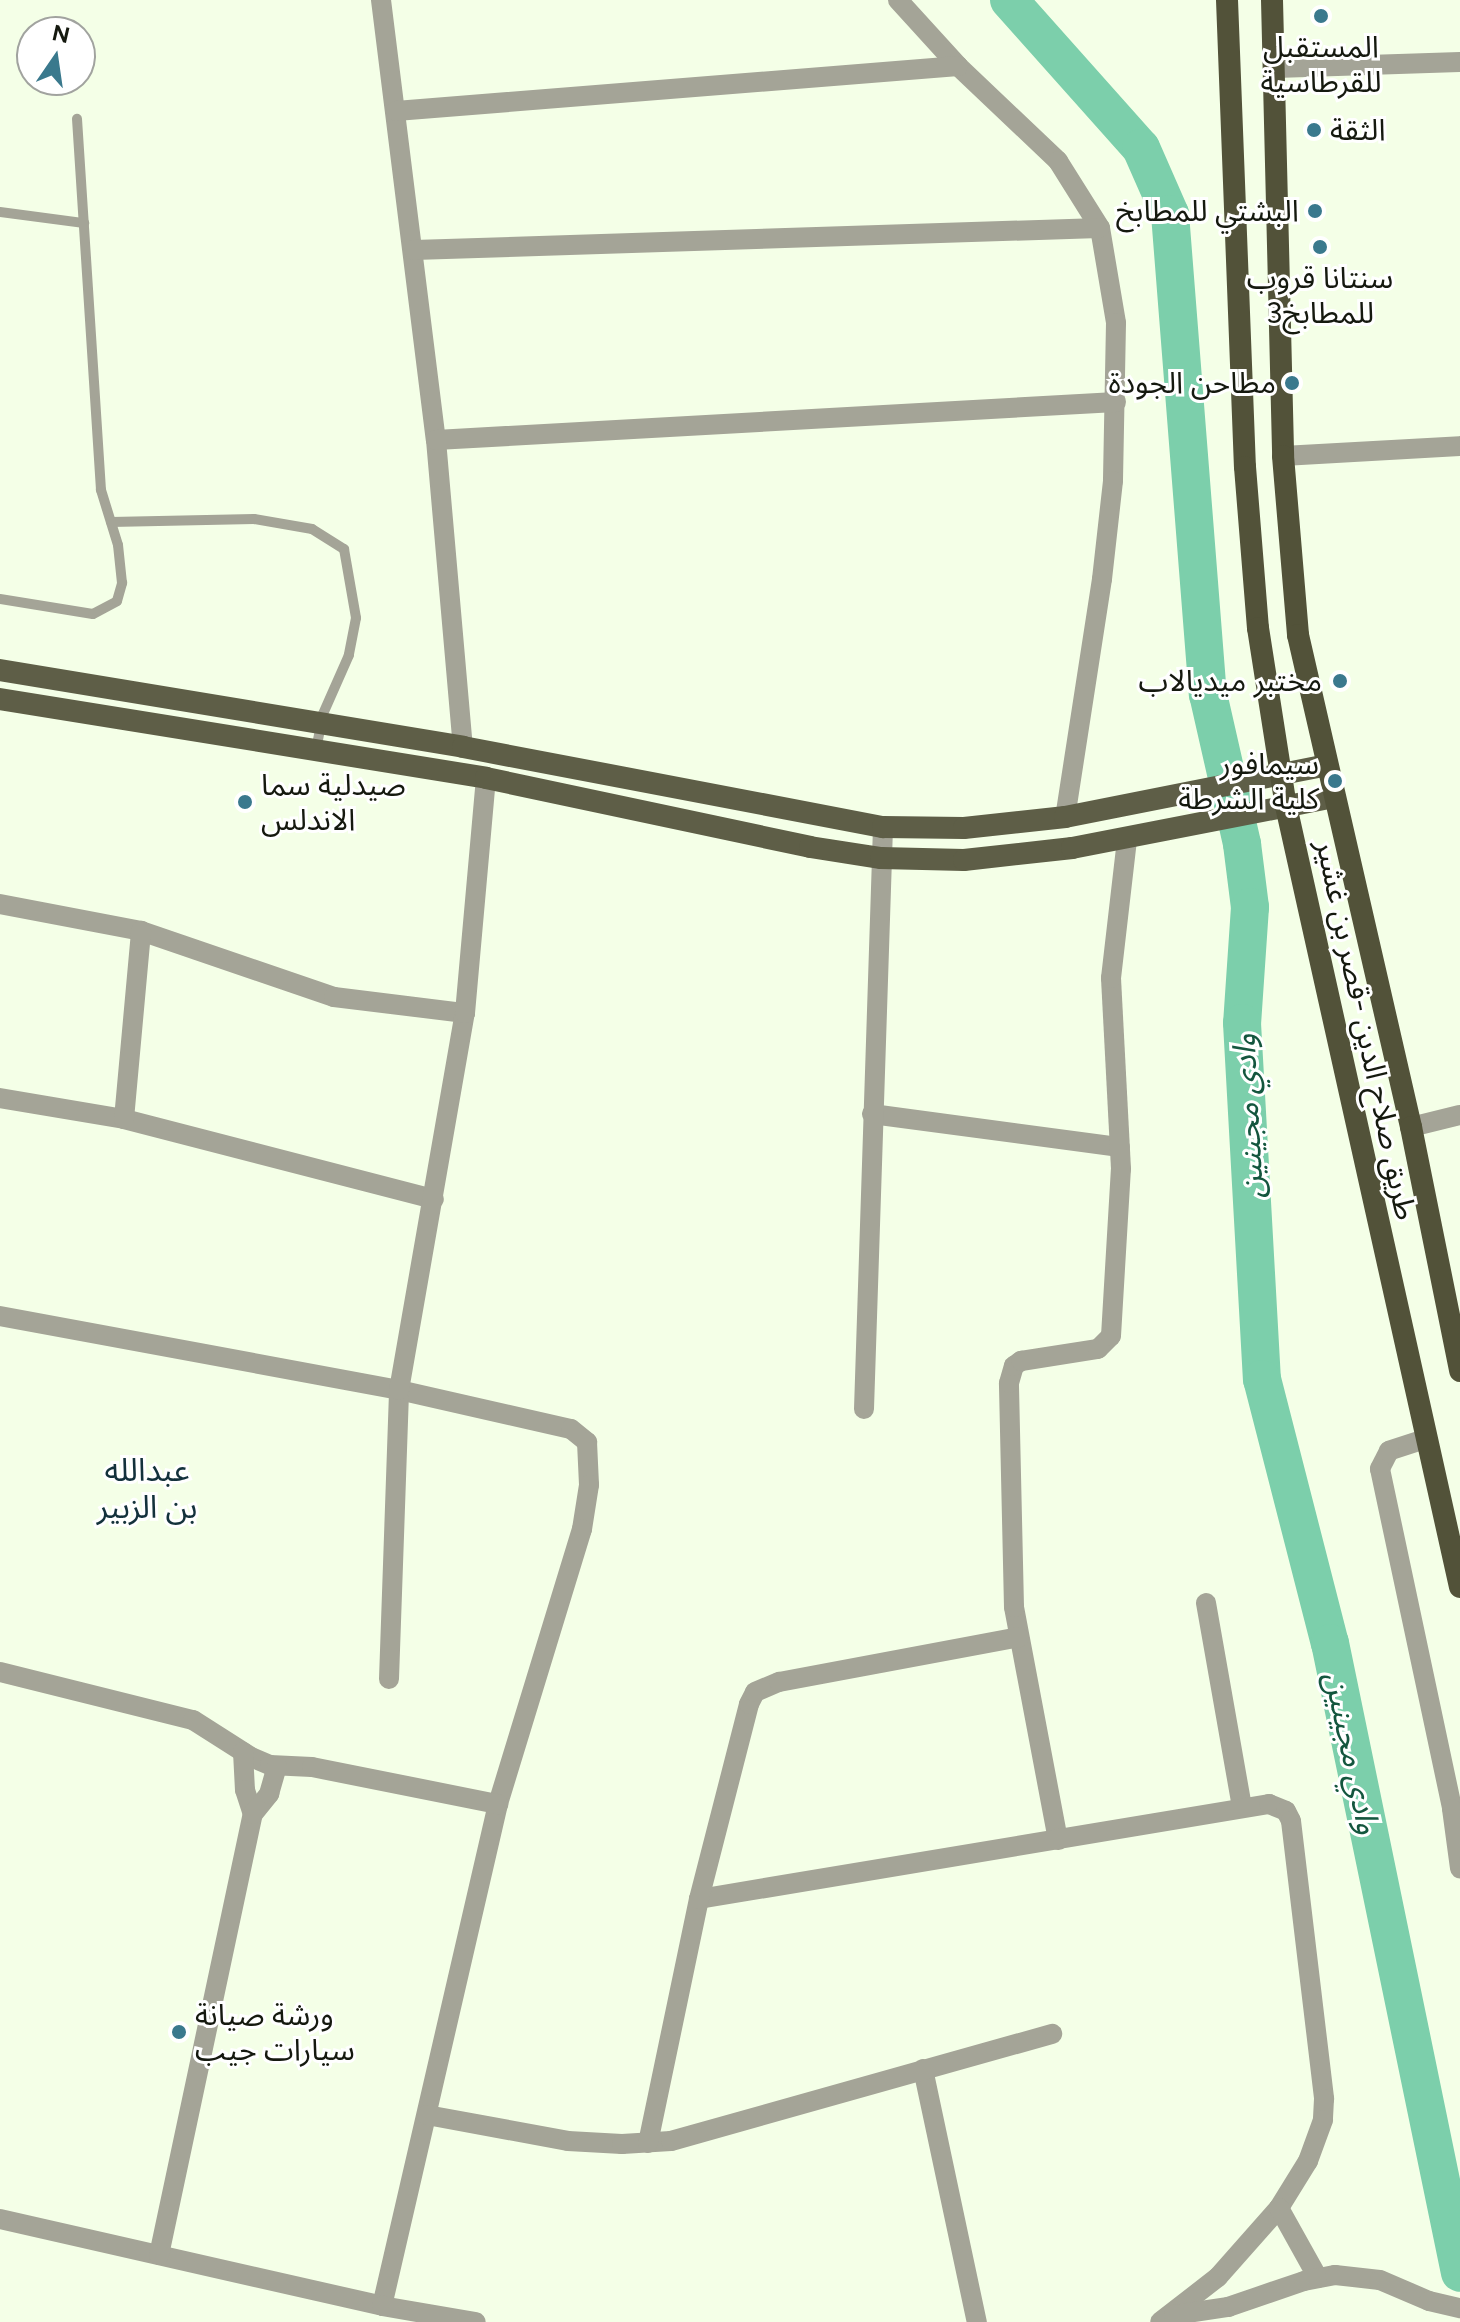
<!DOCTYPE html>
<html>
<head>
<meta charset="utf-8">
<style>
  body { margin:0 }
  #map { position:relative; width:1460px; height:2322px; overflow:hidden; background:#f4ffe7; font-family:Figtree,"Noto Sans Arabic",sans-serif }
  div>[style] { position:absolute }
  .river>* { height:38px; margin:-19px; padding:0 19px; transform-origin:19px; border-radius:19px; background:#7ccfab }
  .service>* { height:10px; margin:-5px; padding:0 5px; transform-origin:5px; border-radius:5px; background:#a4a497 }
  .minor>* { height:20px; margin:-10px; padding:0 10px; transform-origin:10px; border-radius:10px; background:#a4a497 }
  .primary>* { height:22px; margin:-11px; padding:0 11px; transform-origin:11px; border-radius:11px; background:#5e5e47 }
  .trunk>* { height:22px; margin:-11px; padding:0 11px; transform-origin:11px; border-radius:11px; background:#525239 }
  .dots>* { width:22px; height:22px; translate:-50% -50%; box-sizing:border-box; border:4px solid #fff; border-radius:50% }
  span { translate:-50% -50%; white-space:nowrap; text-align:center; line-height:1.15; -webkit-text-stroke:6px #fff; paint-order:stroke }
  .poi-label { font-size:30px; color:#15190f }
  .left { translate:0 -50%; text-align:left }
  .right { translate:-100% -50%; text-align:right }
  .street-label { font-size:30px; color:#15190f }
  .water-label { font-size:32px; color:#14563e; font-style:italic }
  .neighbourhood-label { font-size:32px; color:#13313b }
  .north { position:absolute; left:16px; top:16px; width:80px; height:80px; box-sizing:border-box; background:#fff; border:2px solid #a1a39f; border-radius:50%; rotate:13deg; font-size:22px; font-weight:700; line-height:32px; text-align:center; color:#15190f }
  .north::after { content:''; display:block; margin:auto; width:28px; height:36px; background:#3a798d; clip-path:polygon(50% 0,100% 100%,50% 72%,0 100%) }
</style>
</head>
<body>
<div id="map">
  <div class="river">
    <i style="left:1009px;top:0;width:198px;rotate:48.3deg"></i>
    <i style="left:1141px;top:148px;width:72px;rotate:66.3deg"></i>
    <i style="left:1170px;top:214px;width:482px;rotate:85.5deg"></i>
    <i style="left:1208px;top:694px;width:154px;rotate:77.2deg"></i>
    <i style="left:1242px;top:844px;width:64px;rotate:82.8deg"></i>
    <i style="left:1250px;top:907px;width:116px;rotate:93.9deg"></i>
    <i style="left:1242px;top:1023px;width:357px;rotate:86.8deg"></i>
    <i style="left:1262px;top:1379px;width:273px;rotate:75.6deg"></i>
    <i style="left:1330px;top:1643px;width:643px;rotate:78.34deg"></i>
  </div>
  <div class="service">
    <i style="left:0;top:212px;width:85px;rotate:7.5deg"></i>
    <i style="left:111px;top:522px;width:143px;rotate:-1.2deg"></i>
    <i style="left:254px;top:519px;width:59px;rotate:9.8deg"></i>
    <i style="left:312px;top:529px;width:38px;rotate:32deg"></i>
    <i style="left:344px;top:549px;width:70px;rotate:80.1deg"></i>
    <i style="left:356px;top:618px;width:38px;rotate:101deg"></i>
    <i style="left:349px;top:655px;width:64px;rotate:113.8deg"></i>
    <i style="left:323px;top:714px;width:36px;rotate:101deg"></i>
    <i style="left:0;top:599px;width:94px;rotate:9.2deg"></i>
    <i style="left:93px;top:614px;width:27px;rotate:-28deg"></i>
    <i style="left:117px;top:601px;width:19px;rotate:-74deg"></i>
    <i style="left:122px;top:583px;width:38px;rotate:-96deg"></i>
    <i style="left:118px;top:545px;width:58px;rotate:-107.2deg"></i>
    <i style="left:101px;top:490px;width:372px;rotate:-93.7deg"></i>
  </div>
  <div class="minor">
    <i style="left:381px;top:0;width:443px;rotate:82.9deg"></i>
    <i style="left:436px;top:440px;width:308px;rotate:85deg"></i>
    <i style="left:898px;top:0;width:89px;rotate:47.7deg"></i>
    <i style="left:958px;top:66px;width:138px;rotate:43.5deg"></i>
    <i style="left:1058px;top:161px;width:79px;rotate:57.9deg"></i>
    <i style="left:1100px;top:228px;width:96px;rotate:80.4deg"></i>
    <i style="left:1116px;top:323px;width:158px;rotate:91.1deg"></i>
    <i style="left:1113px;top:481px;width:99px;rotate:96.4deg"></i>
    <i style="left:1102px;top:579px;width:241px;rotate:98.8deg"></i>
    <i style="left:1276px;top:68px;width:184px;rotate:-1.9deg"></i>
    <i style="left:396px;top:111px;width:564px;rotate:-4.58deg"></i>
    <i style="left:414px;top:250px;width:686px;rotate:-1.84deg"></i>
    <i style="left:436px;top:440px;width:681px;rotate:-3.2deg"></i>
    <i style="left:1283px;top:456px;width:177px;rotate:-3.2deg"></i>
    <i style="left:0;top:904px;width:144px;rotate:10.8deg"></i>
    <i style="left:141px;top:931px;width:204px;rotate:18.9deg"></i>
    <i style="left:334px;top:997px;width:132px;rotate:7deg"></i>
    <i style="left:0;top:1098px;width:126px;rotate:9.6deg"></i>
    <i style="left:124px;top:1119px;width:320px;rotate:14.5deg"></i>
    <i style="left:872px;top:1114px;width:250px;rotate:7.6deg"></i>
    <i style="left:124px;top:1119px;width:189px;rotate:-84.8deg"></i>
    <i style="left:1411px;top:1127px;width:50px;rotate:-13.8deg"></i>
    <i style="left:0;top:1316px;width:406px;rotate:10.5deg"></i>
    <i style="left:399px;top:1390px;width:176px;rotate:12.8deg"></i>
    <i style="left:571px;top:1429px;width:21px;rotate:39deg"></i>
    <i style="left:587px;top:1442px;width:43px;rotate:87.3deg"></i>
    <i style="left:589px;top:1485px;width:45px;rotate:99deg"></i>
    <i style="left:582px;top:1529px;width:288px;rotate:107deg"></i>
    <i style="left:498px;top:1804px;width:515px;rotate:103.01deg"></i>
    <i style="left:864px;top:1409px;width:582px;rotate:-88.13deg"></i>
    <i style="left:1425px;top:1439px;width:38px;rotate:162deg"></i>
    <i style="left:1389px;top:1451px;width:20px;rotate:117deg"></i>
    <i style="left:1380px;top:1469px;width:348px;rotate:78deg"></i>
    <i style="left:1452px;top:1809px;width:60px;rotate:82.3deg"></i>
    <i style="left:1206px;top:1603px;width:208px;rotate:80deg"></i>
    <i style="left:0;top:1672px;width:199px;rotate:14deg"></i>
    <i style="left:193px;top:1720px;width:69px;rotate:32.5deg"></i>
    <i style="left:251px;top:1757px;width:21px;rotate:23deg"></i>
    <i style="left:270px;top:1765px;width:42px;rotate:2.7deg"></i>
    <i style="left:312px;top:1767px;width:190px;rotate:11.3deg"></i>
    <i style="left:389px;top:1679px;width:289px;rotate:-88deg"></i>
    <i style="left:399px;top:1390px;width:383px;rotate:-80.1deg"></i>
    <i style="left:465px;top:1013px;width:236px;rotate:-84.9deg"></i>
    <i style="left:243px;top:1752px;width:38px;rotate:87deg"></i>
    <i style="left:245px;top:1790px;width:25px;rotate:72deg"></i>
    <i style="left:1058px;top:1840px;width:237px;rotate:-100.7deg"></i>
    <i style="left:1014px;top:1607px;width:224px;rotate:-91.3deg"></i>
    <i style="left:1009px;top:1383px;width:18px;rotate:-74deg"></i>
    <i style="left:1014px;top:1366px;width:9px;rotate:-36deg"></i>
    <i style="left:1021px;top:1361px;width:78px;rotate:-8.9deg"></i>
    <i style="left:1098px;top:1349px;width:18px;rotate:-45deg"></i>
    <i style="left:1111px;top:1336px;width:167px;rotate:-86.6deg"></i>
    <i style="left:1121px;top:1169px;width:191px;rotate:-93deg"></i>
    <i style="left:1111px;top:978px;width:139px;rotate:-83.4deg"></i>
    <i style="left:699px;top:1899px;width:578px;rotate:-9.46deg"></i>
    <i style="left:1269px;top:1804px;width:18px;rotate:22deg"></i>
    <i style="left:1286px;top:1811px;width:11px;rotate:63deg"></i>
    <i style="left:1291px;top:1821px;width:280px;rotate:83.2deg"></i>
    <i style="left:1324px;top:2099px;width:21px;rotate:93deg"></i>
    <i style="left:1323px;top:2120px;width:44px;rotate:110.1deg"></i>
    <i style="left:1308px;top:2161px;width:55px;rotate:121.7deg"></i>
    <i style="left:1279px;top:2208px;width:92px;rotate:131.5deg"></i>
    <i style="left:1218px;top:2277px;width:73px;rotate:142.2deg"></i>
    <i style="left:923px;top:2069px;width:259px;rotate:78deg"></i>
    <i style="left:427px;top:2115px;width:143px;rotate:10.4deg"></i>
    <i style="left:568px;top:2141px;width:54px;rotate:3.2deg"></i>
    <i style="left:622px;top:2144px;width:49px;rotate:-3.5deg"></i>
    <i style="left:671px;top:2141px;width:396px;rotate:-15.7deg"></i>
    <i style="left:648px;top:2143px;width:249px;rotate:-78.2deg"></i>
    <i style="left:699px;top:1899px;width:201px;rotate:-75.6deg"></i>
    <i style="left:749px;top:1704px;width:13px;rotate:-63deg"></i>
    <i style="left:755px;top:1692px;width:26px;rotate:-23deg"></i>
    <i style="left:779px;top:1682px;width:244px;rotate:-10.6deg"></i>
    <i style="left:1279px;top:2208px;width:80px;rotate:60.9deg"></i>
    <i style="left:0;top:2219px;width:392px;rotate:12.8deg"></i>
    <i style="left:382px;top:2306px;width:95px;rotate:9.7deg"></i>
    <i style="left:159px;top:2255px;width:451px;rotate:-78deg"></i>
    <i style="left:253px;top:1814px;width:26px;rotate:-51deg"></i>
    <i style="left:269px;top:1794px;width:29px;rotate:-74deg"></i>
    <i style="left:1174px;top:2315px;width:55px;rotate:-8.4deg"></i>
    <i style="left:1228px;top:2307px;width:80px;rotate:-18.9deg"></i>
    <i style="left:1304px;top:2281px;width:32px;rotate:-11deg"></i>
    <i style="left:1335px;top:2275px;width:45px;rotate:6.3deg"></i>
    <i style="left:1380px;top:2280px;width:53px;rotate:23.2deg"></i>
    <i style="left:1429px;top:2301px;width:32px;rotate:13deg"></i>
  </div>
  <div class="primary">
    <i style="left:0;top:670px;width:469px;rotate:9.4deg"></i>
    <i style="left:463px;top:747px;width:428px;rotate:10.8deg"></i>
    <i style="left:883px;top:827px;width:81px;rotate:0.7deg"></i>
    <i style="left:964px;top:828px;width:102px;rotate:-6.2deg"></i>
    <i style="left:1065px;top:817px;width:267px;rotate:-11.2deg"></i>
    <i style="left:0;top:699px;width:492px;rotate:9.2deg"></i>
    <i style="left:486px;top:778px;width:331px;rotate:12deg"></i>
    <i style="left:810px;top:847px;width:72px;rotate:8.8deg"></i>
    <i style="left:881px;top:858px;width:83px;rotate:1.4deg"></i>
    <i style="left:964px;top:860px;width:109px;rotate:-6.3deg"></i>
    <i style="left:1072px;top:848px;width:267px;rotate:-11deg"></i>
  </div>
  <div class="trunk">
    <i style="left:1227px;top:0;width:467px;rotate:87.8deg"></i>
    <i style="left:1245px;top:467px;width:162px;rotate:85.4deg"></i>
    <i style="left:1258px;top:628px;width:180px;rotate:81.1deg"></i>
    <i style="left:1286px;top:806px;width:800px;rotate:77.44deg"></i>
    <i style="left:1272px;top:0;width:456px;rotate:88.6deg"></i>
    <i style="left:1283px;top:456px;width:180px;rotate:85.2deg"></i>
    <i style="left:1298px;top:635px;width:505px;rotate:77.06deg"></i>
    <i style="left:1411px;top:1127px;width:249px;rotate:78.6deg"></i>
  </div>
  <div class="dots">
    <i style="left:1321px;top:16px;background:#3a798d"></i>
    <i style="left:1314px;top:130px;background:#3a798d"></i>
    <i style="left:1315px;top:211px;background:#3a798d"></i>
    <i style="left:1320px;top:247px;background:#3a798d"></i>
    <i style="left:1292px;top:383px;background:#3a798d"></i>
    <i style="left:1340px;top:681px;background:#3a798d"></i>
    <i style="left:1335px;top:781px;background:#3a798d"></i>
    <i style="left:245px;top:802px;background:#3a798d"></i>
    <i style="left:179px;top:2032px;background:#3a798d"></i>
  </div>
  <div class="poi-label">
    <span style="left:1321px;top:64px">المستقبل<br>للقرطاسية</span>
    <span class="left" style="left:1330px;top:130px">الثقة</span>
    <span class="right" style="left:1299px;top:211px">البشتي للمطابخ</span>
    <span style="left:1320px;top:295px">سنتانا قروب<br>3للمطابخ</span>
    <span class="right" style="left:1276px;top:383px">مطاحن الجودة</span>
    <span class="right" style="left:1322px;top:681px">مختبر ميديالاب</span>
    <span class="right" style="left:1319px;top:781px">سيمافور<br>كلية الشرطة</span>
    <span class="left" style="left:261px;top:802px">صيدلية سما<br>الاندلس</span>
    <span class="left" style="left:195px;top:2032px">ورشة صيانة<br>سيارات جيب</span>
  </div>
  <div class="street-label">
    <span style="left:1366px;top:1030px;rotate:78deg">طريق صلاح الدين -قصر بن غشير</span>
  </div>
  <div class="water-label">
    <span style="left:1248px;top:1116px;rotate:-93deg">وادي مجينين</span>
    <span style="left:1352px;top:1753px;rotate:78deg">وادي مجينين</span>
  </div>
  <div class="neighbourhood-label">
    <span style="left:147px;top:1489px">عبدالله<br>بن الزبير</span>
  </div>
  <div class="north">N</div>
</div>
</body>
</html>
